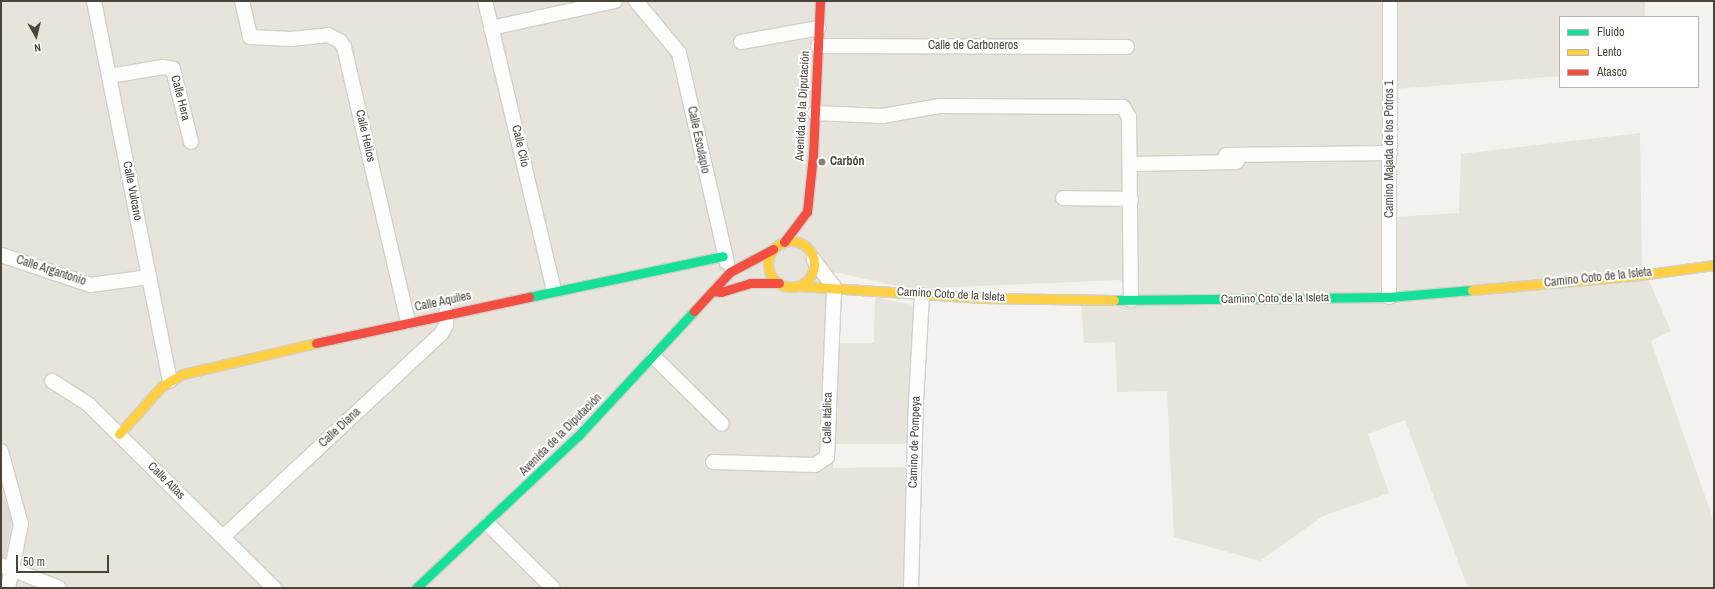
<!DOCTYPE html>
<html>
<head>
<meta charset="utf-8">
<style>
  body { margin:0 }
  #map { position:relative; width:1715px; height:589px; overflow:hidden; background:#f4f2ee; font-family:"Archivo Narrow",sans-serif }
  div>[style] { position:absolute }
  .residential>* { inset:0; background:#e7e4dc }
  .building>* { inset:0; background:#dedbd6 }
  .roads { filter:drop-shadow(1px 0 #d2d0cb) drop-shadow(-1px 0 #d2d0cb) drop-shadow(0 1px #d2d0cb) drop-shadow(0 -1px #d2d0cb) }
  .street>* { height:14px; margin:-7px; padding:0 7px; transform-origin:7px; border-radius:7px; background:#fdfdfc }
  .fast>* { height:9px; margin:-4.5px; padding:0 4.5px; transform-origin:4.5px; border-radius:4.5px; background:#16e098 }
  .slow>* { height:9px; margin:-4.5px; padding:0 4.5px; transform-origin:4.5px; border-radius:4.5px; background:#ffcf43 }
  .slow>.ring { margin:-4.5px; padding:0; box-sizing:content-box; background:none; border:9px solid #ffcf43; border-radius:50% }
  .jam>* { height:9px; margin:-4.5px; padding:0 4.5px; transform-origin:4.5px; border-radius:4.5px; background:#f24e42 }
  .dots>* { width:11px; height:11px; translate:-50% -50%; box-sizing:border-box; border:2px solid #fff; border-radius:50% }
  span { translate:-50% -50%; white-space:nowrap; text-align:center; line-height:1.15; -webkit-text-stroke:4px #fff; paint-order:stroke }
  .street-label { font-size:12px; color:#4b4439 }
  .poi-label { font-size:12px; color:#4b4439; font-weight:700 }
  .left { translate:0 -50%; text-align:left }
  .frame { position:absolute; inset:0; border:2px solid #4b4439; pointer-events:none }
  .legend { position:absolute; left:1559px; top:16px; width:140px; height:72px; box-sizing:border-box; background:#fff; border:1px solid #b7b4b0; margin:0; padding:5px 7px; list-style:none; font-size:12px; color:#4b4439 }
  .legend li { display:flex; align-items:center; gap:8px; height:20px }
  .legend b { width:20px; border:1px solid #b7b4b0 }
  .north { position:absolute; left:16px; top:16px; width:40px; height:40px; -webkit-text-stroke:3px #fff; paint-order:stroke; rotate:172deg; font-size:11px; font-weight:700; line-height:16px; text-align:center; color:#4b4439 }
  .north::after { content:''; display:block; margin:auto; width:14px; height:18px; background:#4b4439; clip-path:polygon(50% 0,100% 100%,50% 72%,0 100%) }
  .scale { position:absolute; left:16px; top:555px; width:93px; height:18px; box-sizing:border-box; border:2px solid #4b4439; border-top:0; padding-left:5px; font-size:12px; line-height:14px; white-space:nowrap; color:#4b4439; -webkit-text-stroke:3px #fff; paint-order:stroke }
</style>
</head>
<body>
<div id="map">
  <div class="residential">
    <i style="clip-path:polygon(1px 1px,1645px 1px,1645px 17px,1560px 17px,1560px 76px,1394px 89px,1393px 217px,1459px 213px,1461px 154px,1640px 133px,1642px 265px,1671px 331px,1651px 341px,1714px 522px,1714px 588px,1468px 588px,1405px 420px,1368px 434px,1389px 493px,1323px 516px,1260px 561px,1174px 537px,1167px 391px,1117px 392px,1115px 342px,1084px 343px,1081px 304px,1147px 305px,1120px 280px,910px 289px,834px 272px,837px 343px,874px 343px,875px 297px,927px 308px,907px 444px,834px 444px,833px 468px,906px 467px,903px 588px,1px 588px)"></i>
  </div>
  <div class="building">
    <i style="clip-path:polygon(1px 488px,12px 522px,5px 557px,1px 557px)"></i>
  </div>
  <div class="roads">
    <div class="street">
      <i style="left:94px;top:1px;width:387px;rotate:78.7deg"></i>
      <i style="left:242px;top:1px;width:37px;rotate:77deg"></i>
      <i style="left:250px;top:37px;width:41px;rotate:2.8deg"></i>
      <i style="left:291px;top:39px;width:37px;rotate:-6deg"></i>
      <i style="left:328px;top:35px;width:13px;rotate:27deg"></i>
      <i style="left:340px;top:41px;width:7px;rotate:56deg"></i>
      <i style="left:344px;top:47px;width:282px;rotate:76.9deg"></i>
      <i style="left:485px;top:1px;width:297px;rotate:76.6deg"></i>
      <i style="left:636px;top:1px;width:67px;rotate:50.4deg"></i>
      <i style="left:679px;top:53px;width:215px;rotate:77.1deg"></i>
      <i style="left:491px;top:28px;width:127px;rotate:-12.3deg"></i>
      <i style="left:741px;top:42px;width:79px;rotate:-10.2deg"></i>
      <i style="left:818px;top:46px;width:309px;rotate:0.2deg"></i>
      <i style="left:110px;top:76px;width:54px;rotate:-9.6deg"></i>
      <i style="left:163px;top:67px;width:10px;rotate:11deg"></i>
      <i style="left:173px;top:69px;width:75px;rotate:76.1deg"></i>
      <i style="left:815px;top:113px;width:67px;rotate:2.6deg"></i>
      <i style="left:882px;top:116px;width:59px;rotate:-9.8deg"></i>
      <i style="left:940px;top:106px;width:183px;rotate:0.3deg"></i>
      <i style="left:1123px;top:107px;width:12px;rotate:59deg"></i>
      <i style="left:1129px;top:117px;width:183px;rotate:89.4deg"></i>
      <i style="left:1226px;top:155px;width:164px;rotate:-0.7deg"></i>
      <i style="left:1131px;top:164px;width:106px;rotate:-1.1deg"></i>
      <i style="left:1063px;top:198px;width:68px;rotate:0.8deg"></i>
      <i style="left:1px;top:255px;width:94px;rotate:18.6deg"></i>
      <i style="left:90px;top:285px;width:60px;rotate:-7.7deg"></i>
      <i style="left:1389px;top:297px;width:296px;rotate:-89.8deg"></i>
      <i style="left:654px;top:357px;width:95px;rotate:44.6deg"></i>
      <i style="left:52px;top:381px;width:43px;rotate:32.6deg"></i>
      <i style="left:88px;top:404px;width:262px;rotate:44.7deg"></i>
      <i style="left:1px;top:451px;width:76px;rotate:74.7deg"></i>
      <i style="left:21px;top:524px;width:65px;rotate:101.5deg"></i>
      <i style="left:713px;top:462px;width:102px;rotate:1.7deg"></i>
      <i style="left:815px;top:465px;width:14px;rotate:-34deg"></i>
      <i style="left:827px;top:457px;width:170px;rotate:-87.6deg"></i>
      <i style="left:834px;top:287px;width:34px;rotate:-127deg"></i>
      <i style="left:488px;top:524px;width:91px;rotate:44.6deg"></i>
      <i style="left:223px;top:537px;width:298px;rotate:-43deg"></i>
      <i style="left:441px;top:334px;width:10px;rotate:-61deg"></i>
      <i style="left:446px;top:325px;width:12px;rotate:-90deg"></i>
      <i style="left:1px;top:565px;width:62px;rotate:21.6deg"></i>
      <i style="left:911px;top:588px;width:186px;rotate:-88.5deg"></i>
      <i style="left:916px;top:402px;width:107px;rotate:-86.8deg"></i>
    </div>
    <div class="fast">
      <i style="left:529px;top:297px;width:198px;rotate:-11.9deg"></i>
      <i style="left:1114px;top:300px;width:275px;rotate:-0.6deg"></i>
      <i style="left:1389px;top:297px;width:83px;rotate:-4.8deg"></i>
      <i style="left:416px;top:588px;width:222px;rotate:-43.2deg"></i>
      <i style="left:578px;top:436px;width:171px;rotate:-47.1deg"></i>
    </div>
    <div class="slow">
      <i class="ring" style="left:768px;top:241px;width:37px;height:37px"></i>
      <i style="left:798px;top:286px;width:186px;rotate:3.7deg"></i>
      <i style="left:984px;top:298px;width:130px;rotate:0.9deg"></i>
      <i style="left:1472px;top:290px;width:162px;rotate:-5deg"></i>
      <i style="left:1633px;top:276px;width:82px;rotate:-7.7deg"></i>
      <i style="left:119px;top:434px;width:64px;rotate:-48.1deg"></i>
      <i style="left:162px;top:386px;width:24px;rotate:-30deg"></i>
      <i style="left:183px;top:374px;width:137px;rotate:-13.1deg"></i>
    </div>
    <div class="jam">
      <i style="left:784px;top:242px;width:38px;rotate:-53deg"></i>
      <i style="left:807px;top:212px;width:57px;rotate:-84deg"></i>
      <i style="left:813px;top:155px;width:154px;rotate:-87.4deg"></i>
      <i style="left:714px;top:291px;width:7px;rotate:8deg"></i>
      <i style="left:721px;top:292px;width:30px;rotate:-17deg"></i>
      <i style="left:750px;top:283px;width:29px"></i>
      <i style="left:694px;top:311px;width:53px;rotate:-47.3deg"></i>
      <i style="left:730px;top:272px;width:49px;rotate:-28.1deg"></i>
      <i style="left:316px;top:343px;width:218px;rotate:-12.2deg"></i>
    </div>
  </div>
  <div class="dots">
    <i style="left:822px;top:162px;background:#868178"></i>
  </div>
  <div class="street-label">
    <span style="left:973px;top:46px">Calle de Carboneros</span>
    <span style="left:180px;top:98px;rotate:76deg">Calle Hera</span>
    <span style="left:803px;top:106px;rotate:-87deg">Avenida de la Diputación</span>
    <span style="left:365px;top:136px;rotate:77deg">Calle Helios</span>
    <span style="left:698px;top:140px;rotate:78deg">Calle Esculapio</span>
    <span style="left:520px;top:146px;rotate:77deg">Calle Clio</span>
    <span style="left:1390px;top:149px;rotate:-90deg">Camino Majada de los Potros 1</span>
    <span style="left:132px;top:191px;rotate:79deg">Calle Vulcano</span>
    <span style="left:51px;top:271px;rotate:18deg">Calle Argantonio</span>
    <span style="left:1598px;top:278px;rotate:-6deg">Camino Coto de la Isleta</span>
    <span style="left:951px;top:295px;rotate:3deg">Camino Coto de la Isleta</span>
    <span style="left:1275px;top:299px;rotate:-1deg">Camino Coto de la Isleta</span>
    <span style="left:443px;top:302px;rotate:-12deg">Calle Aquiles</span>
    <span style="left:828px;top:418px;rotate:-89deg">Calle Itálica</span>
    <span style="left:340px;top:428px;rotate:-43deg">Calle Diana</span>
    <span style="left:561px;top:435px;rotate:-45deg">Avenida de la Diputación</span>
    <span style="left:915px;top:442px;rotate:-88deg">Camino de Pompeya</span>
    <span style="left:166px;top:481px;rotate:45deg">Calle Atlas</span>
  </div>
  <div class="poi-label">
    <span class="left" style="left:830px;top:162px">Carbón</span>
  </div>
  <div class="frame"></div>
  <ul class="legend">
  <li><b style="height:5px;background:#16e098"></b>Fluido</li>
  <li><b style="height:5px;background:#ffcf43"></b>Lento</li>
  <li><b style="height:5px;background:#f24e42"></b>Atasco</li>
  </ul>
  <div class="north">N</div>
  <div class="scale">50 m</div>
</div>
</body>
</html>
